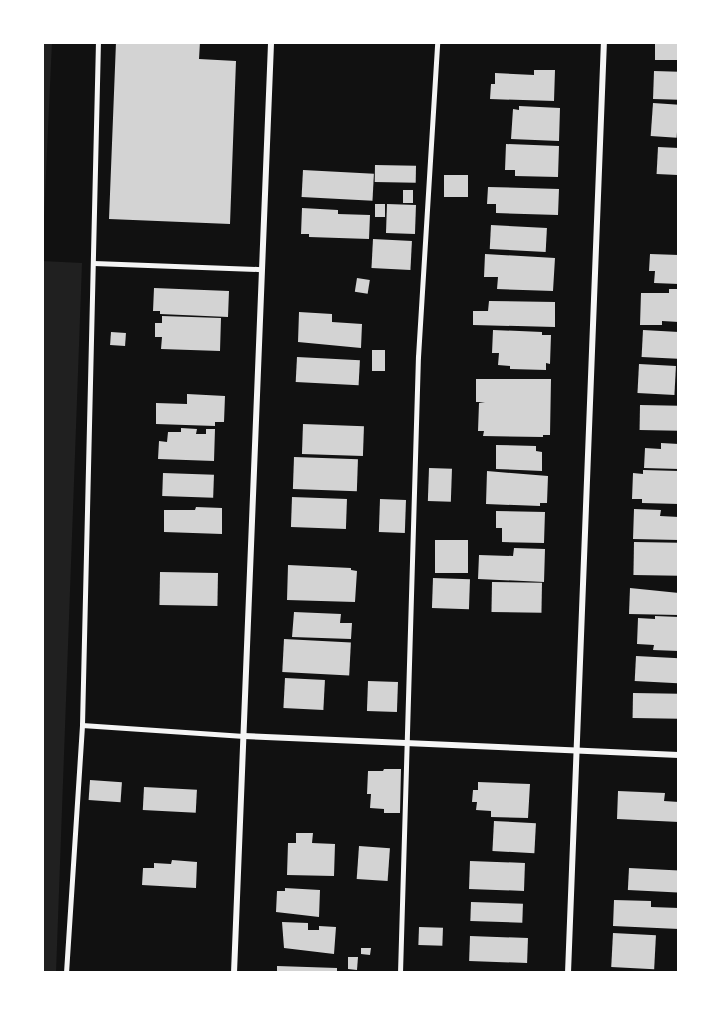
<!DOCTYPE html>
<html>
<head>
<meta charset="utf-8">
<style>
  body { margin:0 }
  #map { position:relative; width:721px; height:1015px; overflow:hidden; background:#111; font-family:Manrope,sans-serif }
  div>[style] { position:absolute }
  .green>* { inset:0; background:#202020 }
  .building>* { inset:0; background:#d3d3d3; transform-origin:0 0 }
  .service>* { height:4.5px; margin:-2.25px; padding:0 2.25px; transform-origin:2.25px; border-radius:2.25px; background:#f5f5f5 }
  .minor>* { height:6px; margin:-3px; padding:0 3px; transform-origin:3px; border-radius:3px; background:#f5f5f5 }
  span { translate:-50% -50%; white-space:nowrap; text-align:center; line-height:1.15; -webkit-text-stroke:4.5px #fff; paint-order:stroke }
  .frame { position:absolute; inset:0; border:44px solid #fff; pointer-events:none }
</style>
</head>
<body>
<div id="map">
  <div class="green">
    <i style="clip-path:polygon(42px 42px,52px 42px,42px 261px,82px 263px,56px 973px,42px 973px)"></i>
  </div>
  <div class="building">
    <i style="clip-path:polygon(116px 42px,200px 42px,199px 59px,236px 61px,230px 224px,109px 219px)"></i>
    <i style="left:655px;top:42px;width:24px;height:18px"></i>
    <i style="clip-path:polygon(534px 70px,555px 70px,554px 101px,490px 99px,491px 84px,495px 84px,495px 73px,534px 75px)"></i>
    <i style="left:654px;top:71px;width:25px;height:28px;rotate:2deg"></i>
    <i style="left:653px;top:103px;width:26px;height:33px;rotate:4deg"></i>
    <i style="clip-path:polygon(519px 106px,560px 108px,559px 141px,511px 139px,513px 109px,519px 110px)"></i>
    <i style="clip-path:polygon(506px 144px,559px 146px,558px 177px,515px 176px,515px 170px,505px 170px)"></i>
    <i style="left:658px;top:147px;width:21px;height:27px;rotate:3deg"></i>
    <i style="left:375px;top:165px;width:41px;height:17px;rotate:1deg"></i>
    <i style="left:303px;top:170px;width:71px;height:27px;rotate:3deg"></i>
    <i style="left:444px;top:175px;width:24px;height:22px"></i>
    <i style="clip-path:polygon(488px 187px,559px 189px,558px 215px,496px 213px,496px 204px,487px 204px)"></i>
    <i style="left:403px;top:190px;width:10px;height:13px"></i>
    <i style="left:375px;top:204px;width:10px;height:13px"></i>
    <i style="left:387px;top:204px;width:29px;height:29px;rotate:2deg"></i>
    <i style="clip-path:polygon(302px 208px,338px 210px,338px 214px,370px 215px,369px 239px,309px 237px,309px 234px,301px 234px)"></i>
    <i style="left:491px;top:225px;width:56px;height:24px;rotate:3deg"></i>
    <i style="left:373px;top:239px;width:39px;height:29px;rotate:3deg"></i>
    <i style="clip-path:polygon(485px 254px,555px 258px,553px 291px,497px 289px,498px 277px,484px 277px)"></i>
    <i style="clip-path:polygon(650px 254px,679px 255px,679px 284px,654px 283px,655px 271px,649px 271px)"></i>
    <i style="left:357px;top:278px;width:13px;height:14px;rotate:9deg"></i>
    <i style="clip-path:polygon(154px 288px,229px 291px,228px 317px,160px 314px,160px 311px,153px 311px)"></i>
    <i style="clip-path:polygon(669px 289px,679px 289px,679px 322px,662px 321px,662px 325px,640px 325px,641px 293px,669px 293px)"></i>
    <i style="clip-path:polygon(489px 301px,555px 302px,555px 327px,473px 325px,473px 311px,488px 311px)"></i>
    <i style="clip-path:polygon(299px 312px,332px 314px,332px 322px,362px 324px,361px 348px,298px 342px)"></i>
    <i style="clip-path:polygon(162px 316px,221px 318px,220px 351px,161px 349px,162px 337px,155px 337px,155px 323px,162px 323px)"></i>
    <i style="clip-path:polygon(493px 330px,542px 332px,542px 335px,551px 335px,550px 364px,546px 363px,546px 370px,510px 369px,510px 366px,498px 365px,499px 353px,492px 353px)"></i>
    <i style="left:643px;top:330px;width:36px;height:27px;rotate:3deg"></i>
    <i style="left:111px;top:332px;width:15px;height:13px;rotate:4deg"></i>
    <i style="left:372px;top:350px;width:13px;height:21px"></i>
    <i style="left:297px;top:357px;width:63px;height:25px;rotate:3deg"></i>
    <i style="left:639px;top:364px;width:37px;height:29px;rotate:3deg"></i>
    <i style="clip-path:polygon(476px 379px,551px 379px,550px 435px,543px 435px,543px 437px,483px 436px,484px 431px,478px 431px,479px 403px,485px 402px,476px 402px)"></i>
    <i style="clip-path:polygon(187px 394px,225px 396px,224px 422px,215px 422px,215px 426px,156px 424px,156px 403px,187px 404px)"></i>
    <i style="left:640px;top:405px;width:39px;height:25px;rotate:1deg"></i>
    <i style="left:303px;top:424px;width:61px;height:30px;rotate:2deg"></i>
    <i style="clip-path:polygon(181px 428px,197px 429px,196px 434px,206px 434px,206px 429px,215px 429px,214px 461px,158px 459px,159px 441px,167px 442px,168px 432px,181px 432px)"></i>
    <i style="clip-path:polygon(661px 443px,679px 444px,679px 469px,644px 468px,645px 448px,661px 449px)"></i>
    <i style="clip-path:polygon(496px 445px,536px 446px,536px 451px,542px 452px,542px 471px,496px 469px)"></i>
    <i style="left:294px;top:457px;width:64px;height:32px;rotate:2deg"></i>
    <i style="left:429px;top:468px;width:23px;height:33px;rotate:2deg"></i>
    <i style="clip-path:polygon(643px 470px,679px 471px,679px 504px,642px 503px,642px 499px,632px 499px,633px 473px,643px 474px)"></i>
    <i style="clip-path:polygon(487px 471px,548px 476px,547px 503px,540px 503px,540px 506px,486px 504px)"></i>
    <i style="left:163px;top:473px;width:51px;height:23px;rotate:2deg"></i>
    <i style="left:292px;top:497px;width:55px;height:30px;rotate:2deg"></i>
    <i style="left:380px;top:499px;width:26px;height:33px;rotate:2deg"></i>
    <i style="clip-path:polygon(196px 507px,222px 508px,222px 534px,164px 532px,164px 510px,195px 510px)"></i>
    <i style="clip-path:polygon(634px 509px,661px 510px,660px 516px,679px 517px,679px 540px,633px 539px)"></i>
    <i style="clip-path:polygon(496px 511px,545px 512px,544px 543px,502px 542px,502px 528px,496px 528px)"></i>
    <i style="left:435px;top:540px;width:33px;height:33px"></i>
    <i style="left:634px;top:542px;width:45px;height:33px;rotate:1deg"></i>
    <i style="clip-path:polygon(514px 548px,545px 549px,544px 582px,478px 579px,479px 555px,513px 556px)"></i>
    <i style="clip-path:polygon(288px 565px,351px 568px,351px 570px,357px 571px,355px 602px,287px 600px)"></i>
    <i style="left:160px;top:572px;width:58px;height:33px;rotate:1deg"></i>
    <i style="left:433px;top:578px;width:37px;height:30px;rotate:2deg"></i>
    <i style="left:492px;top:582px;width:50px;height:30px;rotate:1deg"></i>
    <i style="clip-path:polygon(630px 588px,679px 593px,679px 615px,629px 614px)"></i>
    <i style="clip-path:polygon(294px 612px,341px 614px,340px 623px,352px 623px,351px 639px,292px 637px)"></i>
    <i style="clip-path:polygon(655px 616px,679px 617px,679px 651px,653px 650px,654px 645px,637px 644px,638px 618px,655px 619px)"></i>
    <i style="left:284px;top:639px;width:67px;height:33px;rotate:3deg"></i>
    <i style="left:636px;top:656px;width:43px;height:25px;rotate:3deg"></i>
    <i style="left:285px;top:678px;width:40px;height:30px;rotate:3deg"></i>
    <i style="left:368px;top:681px;width:30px;height:30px;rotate:2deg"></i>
    <i style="left:633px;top:693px;width:46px;height:25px;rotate:1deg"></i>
    <i style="clip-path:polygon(384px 769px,401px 769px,400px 813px,384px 813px,384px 809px,370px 808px,371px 794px,367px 794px,368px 771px,383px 771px)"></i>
    <i style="left:90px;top:780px;width:32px;height:20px;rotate:4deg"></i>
    <i style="clip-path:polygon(478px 782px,530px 784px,528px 818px,491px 817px,491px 811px,476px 810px,477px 802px,472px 802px,473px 790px,478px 790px)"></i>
    <i style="left:144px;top:787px;width:53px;height:23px;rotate:3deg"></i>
    <i style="clip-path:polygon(618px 791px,665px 793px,664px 801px,679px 802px,679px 822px,617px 819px)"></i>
    <i style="left:494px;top:821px;width:42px;height:30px;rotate:3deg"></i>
    <i style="clip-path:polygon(296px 833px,313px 833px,312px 843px,335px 844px,334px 876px,287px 875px,288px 843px,296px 843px)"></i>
    <i style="left:359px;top:846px;width:31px;height:33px;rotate:4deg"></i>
    <i style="clip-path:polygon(172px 860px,197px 862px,196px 888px,142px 885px,143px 868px,154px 868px,154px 863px,171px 864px)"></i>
    <i style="left:470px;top:861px;width:55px;height:28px;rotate:2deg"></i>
    <i style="left:629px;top:868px;width:50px;height:22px;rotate:3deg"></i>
    <i style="clip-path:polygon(285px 888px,320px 890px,319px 917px,276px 912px,277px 891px,285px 891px)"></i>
    <i style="clip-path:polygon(614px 900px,651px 901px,651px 907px,679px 908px,679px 929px,613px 926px)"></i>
    <i style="left:471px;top:902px;width:52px;height:19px;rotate:2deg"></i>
    <i style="clip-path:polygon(282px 922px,308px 923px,308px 930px,319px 930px,319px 926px,336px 927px,334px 954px,284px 948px)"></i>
    <i style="left:419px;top:927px;width:24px;height:18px;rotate:2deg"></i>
    <i style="left:613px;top:933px;width:43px;height:34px;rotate:3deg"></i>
    <i style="left:470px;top:936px;width:58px;height:25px;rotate:2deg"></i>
    <i style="clip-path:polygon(361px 948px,371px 948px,370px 955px,361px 954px)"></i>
    <i style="clip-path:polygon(348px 957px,358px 957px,357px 970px,348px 969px)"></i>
    <i style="clip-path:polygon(277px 966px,337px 968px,337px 973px,277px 973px)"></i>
  </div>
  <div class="service">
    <i style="left:94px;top:263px;width:167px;rotate:2.1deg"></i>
    <i style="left:82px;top:725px;width:162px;rotate:3.9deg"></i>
    <i style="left:66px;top:973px;width:249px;rotate:-86.3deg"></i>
    <i style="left:82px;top:725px;width:683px;rotate:-88.66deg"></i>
    <i style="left:400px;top:973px;width:616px;rotate:-88.33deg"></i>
    <i style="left:418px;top:357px;width:316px;rotate:-86.5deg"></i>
  </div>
  <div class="minor">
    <i style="left:244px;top:736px;width:435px;rotate:2.5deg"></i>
    <i style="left:234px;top:973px;width:932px;rotate:-87.72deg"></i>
    <i style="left:568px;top:973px;width:932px;rotate:-87.79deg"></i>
  </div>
  <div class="frame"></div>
</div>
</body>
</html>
